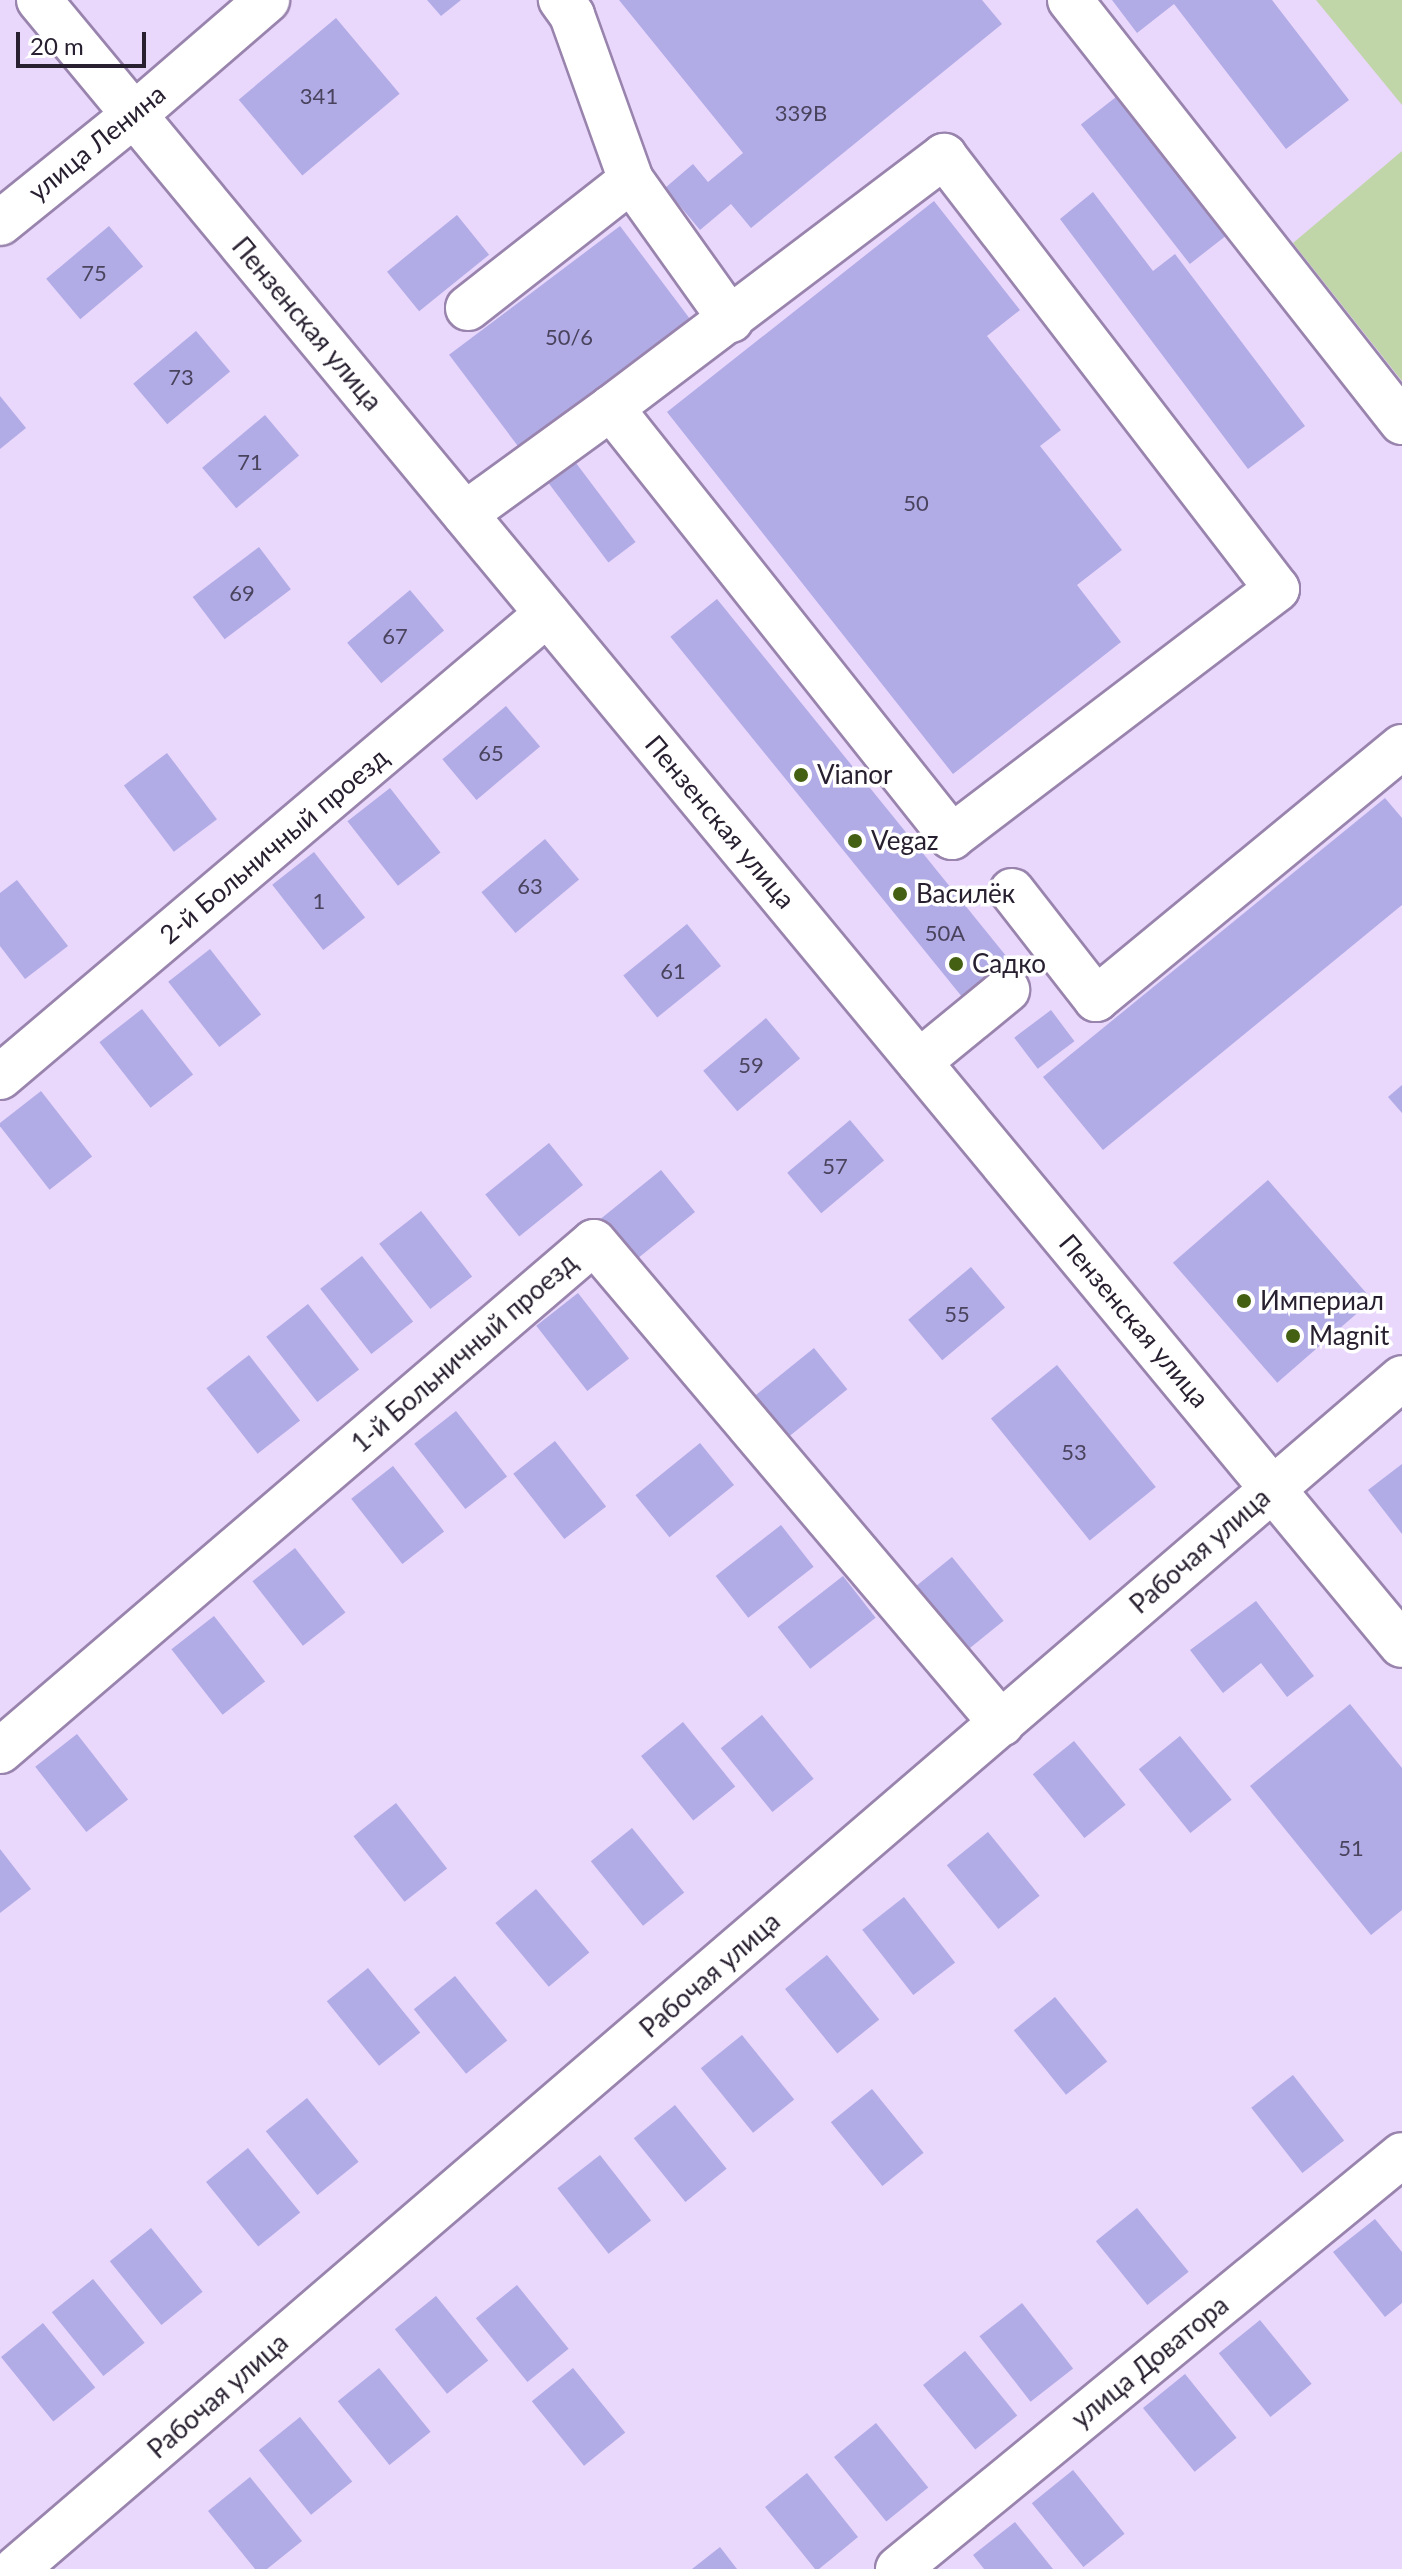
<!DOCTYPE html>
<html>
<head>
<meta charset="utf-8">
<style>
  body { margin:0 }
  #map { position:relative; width:1402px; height:2569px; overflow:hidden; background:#e9d7fc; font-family:Lato,sans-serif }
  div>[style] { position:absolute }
  .green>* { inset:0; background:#c0d5a8 }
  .building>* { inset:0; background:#b1ace6; transform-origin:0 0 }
  .roads { filter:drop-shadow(2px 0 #9984ad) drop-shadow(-2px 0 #9984ad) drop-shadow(0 2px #9984ad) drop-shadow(0 -2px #9984ad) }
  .minor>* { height:44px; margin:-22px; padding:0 22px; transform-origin:22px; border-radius:22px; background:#fff }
  .dots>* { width:22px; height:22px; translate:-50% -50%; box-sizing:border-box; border:4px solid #fff; border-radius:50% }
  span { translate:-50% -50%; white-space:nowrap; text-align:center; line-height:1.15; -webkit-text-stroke:7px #fff; paint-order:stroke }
  .number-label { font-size:22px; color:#4a435e }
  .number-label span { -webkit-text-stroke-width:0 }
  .street-label { font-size:26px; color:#282030 }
  .poi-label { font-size:26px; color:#282030 }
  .left { translate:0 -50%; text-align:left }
  .scale { position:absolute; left:16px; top:32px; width:130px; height:36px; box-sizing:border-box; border:4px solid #282030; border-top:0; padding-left:10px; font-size:24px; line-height:28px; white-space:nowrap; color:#282030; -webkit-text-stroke:6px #fff; paint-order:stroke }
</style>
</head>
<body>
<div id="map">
  <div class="green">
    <i style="clip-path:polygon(1316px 0,1402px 0,1402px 105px)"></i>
    <i style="clip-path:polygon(1402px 151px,1402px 381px,1293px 243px)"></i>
  </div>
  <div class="building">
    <i style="clip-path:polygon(427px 0,461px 0,441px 16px)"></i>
    <i style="clip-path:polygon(619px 0,982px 0,1002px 24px,751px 228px,731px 204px,700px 230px,665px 188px,693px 164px,708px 182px,743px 153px)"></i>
    <i style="clip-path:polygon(1112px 0,1272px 0,1349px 100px,1286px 149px,1174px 4px,1137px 33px)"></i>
    <i style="left:336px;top:18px;width:99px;height:127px;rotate:50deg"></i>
    <i style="left:1125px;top:90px;width:177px;height:56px;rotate:52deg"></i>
    <i style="clip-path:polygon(1093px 192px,1153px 271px,1175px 254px,1305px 426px,1248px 469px,1060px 219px)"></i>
    <i style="clip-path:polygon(934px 201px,1020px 310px,987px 336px,1061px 430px,1040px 446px,1122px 550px,1077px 585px,1121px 642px,953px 774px,667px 412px)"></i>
    <i style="left:457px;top:215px;width:51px;height:90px;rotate:51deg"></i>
    <i style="left:109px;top:226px;width:53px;height:82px;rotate:50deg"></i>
    <i style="left:620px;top:226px;width:117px;height:214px;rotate:53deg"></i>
    <i style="left:196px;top:331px;width:53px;height:82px;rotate:50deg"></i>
    <i style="clip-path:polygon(0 396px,26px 428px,0 449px)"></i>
    <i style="left:265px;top:415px;width:53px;height:82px;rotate:50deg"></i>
    <i style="left:576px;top:463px;width:99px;height:34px;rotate:53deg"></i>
    <i style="left:259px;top:547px;width:53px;height:83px;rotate:53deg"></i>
    <i style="left:410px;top:590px;width:53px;height:82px;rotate:50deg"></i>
    <i style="left:717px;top:599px;width:471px;height:60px;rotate:51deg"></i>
    <i style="left:506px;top:706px;width:53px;height:83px;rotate:50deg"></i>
    <i style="left:167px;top:753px;width:83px;height:54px;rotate:53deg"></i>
    <i style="left:390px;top:788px;width:82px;height:54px;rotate:52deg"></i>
    <i style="clip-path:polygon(1385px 798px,1402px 818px,1402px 905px,1103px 1150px,1043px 1077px)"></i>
    <i style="left:545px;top:839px;width:53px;height:83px;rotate:50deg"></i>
    <i style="left:314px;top:852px;width:83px;height:53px;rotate:52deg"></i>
    <i style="clip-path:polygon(17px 880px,68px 946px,25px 979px,0 946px,0 893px)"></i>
    <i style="left:687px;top:924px;width:54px;height:82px;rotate:51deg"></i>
    <i style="left:210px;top:949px;width:83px;height:53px;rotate:52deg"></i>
    <i style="left:142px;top:1009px;width:83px;height:54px;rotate:52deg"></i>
    <i style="left:1051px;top:1010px;width:39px;height:46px;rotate:53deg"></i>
    <i style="left:766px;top:1018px;width:53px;height:82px;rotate:50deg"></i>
    <i style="clip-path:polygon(1402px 1085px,1402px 1113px,1388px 1097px)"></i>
    <i style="left:41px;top:1091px;width:83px;height:54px;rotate:52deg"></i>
    <i style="left:850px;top:1120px;width:53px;height:82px;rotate:50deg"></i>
    <i style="left:549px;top:1143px;width:54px;height:82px;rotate:51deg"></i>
    <i style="left:661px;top:1170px;width:54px;height:83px;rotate:51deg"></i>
    <i style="left:1268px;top:1180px;width:159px;height:126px;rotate:49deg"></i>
    <i style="left:421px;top:1211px;width:83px;height:53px;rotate:52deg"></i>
    <i style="left:362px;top:1256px;width:83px;height:53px;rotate:52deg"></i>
    <i style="left:971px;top:1267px;width:53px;height:82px;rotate:50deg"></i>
    <i style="left:578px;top:1293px;width:83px;height:53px;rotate:52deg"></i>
    <i style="left:308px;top:1304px;width:83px;height:53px;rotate:52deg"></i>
    <i style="left:814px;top:1348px;width:53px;height:83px;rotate:51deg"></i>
    <i style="left:249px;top:1355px;width:83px;height:54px;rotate:52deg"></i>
    <i style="left:1057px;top:1365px;width:157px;height:85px;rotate:51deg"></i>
    <i style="left:456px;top:1411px;width:83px;height:53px;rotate:52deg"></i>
    <i style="left:555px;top:1441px;width:83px;height:53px;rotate:52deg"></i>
    <i style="left:700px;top:1443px;width:54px;height:83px;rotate:51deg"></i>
    <i style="clip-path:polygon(1402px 1464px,1402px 1534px,1368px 1490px)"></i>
    <i style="left:393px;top:1466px;width:83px;height:53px;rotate:52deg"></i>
    <i style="left:781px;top:1525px;width:53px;height:83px;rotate:52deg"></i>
    <i style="left:295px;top:1548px;width:82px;height:54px;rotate:52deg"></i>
    <i style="left:952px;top:1557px;width:82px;height:54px;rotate:51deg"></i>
    <i style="left:843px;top:1576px;width:53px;height:83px;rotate:52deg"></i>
    <i style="clip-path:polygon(1256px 1601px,1314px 1676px,1287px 1697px,1261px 1663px,1223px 1693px,1190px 1650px)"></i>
    <i style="left:214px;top:1616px;width:83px;height:54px;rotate:52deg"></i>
    <i style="clip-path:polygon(1350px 1704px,1402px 1768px,1402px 1910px,1371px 1935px,1250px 1786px)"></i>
    <i style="left:762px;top:1715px;width:82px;height:53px;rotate:51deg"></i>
    <i style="left:683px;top:1722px;width:83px;height:54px;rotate:51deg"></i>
    <i style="left:77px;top:1734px;width:83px;height:53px;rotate:52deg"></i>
    <i style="left:1180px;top:1736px;width:82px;height:53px;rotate:51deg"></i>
    <i style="left:1074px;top:1741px;width:82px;height:53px;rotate:51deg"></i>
    <i style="left:396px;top:1803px;width:83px;height:54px;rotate:52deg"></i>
    <i style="left:632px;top:1828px;width:83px;height:53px;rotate:51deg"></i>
    <i style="left:988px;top:1832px;width:82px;height:53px;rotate:51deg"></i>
    <i style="clip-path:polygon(0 1849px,31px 1889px,0 1913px)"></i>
    <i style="left:536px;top:1889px;width:83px;height:53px;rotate:50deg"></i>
    <i style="left:904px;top:1897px;width:83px;height:53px;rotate:52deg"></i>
    <i style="left:827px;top:1955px;width:83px;height:54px;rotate:51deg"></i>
    <i style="left:368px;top:1968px;width:83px;height:53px;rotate:51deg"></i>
    <i style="left:455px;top:1976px;width:83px;height:53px;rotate:51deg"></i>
    <i style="left:1055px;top:1997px;width:83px;height:53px;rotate:51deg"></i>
    <i style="left:742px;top:2035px;width:83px;height:53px;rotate:51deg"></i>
    <i style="left:1293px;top:2075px;width:83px;height:53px;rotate:52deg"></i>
    <i style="left:872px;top:2089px;width:82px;height:53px;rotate:51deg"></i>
    <i style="left:307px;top:2098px;width:82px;height:53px;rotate:51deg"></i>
    <i style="left:675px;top:2105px;width:82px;height:53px;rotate:51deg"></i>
    <i style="left:248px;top:2148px;width:83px;height:54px;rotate:51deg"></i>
    <i style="left:600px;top:2155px;width:83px;height:54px;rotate:52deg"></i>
    <i style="left:1137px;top:2208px;width:82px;height:53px;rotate:51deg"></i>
    <i style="clip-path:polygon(1375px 2219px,1402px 2252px,1402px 2303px,1385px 2317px,1333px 2252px)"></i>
    <i style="left:151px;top:2228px;width:82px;height:53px;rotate:51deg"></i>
    <i style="left:93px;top:2279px;width:82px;height:53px;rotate:51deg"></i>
    <i style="left:517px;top:2285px;width:82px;height:53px;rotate:51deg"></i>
    <i style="left:436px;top:2296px;width:83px;height:53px;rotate:51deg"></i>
    <i style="left:1022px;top:2303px;width:83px;height:54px;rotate:52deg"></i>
    <i style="left:1260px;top:2320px;width:82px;height:53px;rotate:51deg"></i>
    <i style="left:43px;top:2323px;width:83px;height:54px;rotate:51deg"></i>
    <i style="left:965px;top:2351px;width:83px;height:54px;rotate:51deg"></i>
    <i style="left:379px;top:2368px;width:82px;height:53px;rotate:51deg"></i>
    <i style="left:573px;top:2368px;width:83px;height:53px;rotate:51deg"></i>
    <i style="left:1185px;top:2374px;width:82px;height:54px;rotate:51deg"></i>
    <i style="left:300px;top:2417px;width:83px;height:53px;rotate:51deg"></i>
    <i style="left:876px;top:2423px;width:83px;height:54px;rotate:51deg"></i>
    <i style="left:1073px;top:2470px;width:82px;height:53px;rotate:51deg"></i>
    <i style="clip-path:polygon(807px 2473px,858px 2537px,819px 2569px,815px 2569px,765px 2507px)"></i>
    <i style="clip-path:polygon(250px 2477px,302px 2541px,267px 2569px,255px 2569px,208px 2511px)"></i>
    <i style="clip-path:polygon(1015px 2522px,1053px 2569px,984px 2569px,973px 2555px)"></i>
    <i style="clip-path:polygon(720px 2547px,737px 2569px,692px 2569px)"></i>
  </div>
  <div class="roads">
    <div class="minor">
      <i style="left:39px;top:0;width:2136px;rotate:50.36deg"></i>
      <i style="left:1070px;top:0;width:537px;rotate:51.81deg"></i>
      <i style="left:944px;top:156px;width:546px;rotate:52.44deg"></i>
      <i style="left:1277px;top:589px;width:409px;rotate:142.7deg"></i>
      <i style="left:952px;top:837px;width:548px;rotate:-128.48deg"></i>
      <i style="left:611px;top:408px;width:418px;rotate:-37.1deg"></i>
      <i style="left:631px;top:180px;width:172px;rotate:54.5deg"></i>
      <i style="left:0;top:223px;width:172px;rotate:-38.9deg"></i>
      <i style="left:134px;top:115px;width:176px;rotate:-40.8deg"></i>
      <i style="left:468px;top:308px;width:207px;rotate:-38.1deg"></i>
      <i style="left:631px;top:180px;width:175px;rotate:-109.7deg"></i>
      <i style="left:572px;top:15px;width:19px;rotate:-126deg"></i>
      <i style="left:465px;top:514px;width:180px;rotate:-36deg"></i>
      <i style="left:1012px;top:891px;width:137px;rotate:52.1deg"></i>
      <i style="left:1096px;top:999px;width:396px;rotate:-39.5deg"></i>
      <i style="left:919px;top:1062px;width:114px;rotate:-39.3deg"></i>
      <i style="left:0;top:1077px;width:717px;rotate:-40.25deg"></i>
      <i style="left:0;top:1751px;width:782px;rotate:-40.59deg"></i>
      <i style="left:594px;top:1242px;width:631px;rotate:49.75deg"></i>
      <i style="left:16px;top:2569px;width:1827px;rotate:-40.67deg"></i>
      <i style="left:898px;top:2569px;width:652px;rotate:-39.4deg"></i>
    </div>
  </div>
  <div class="dots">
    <i style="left:801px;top:775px;background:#446012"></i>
    <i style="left:855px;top:841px;background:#446012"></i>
    <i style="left:900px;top:894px;background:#446012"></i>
    <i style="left:956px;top:964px;background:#446012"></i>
    <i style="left:1244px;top:1301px;background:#446012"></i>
    <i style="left:1293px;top:1336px;background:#446012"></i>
  </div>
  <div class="number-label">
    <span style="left:319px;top:96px">341</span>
    <span style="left:801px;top:113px">339В</span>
    <span style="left:94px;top:273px">75</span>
    <span style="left:569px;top:337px">50/6</span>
    <span style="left:181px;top:377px">73</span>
    <span style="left:250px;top:462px">71</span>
    <span style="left:916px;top:503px">50</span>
    <span style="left:242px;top:593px">69</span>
    <span style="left:395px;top:636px">67</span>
    <span style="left:491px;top:753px">65</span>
    <span style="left:530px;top:886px">63</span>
    <span style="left:319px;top:901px">1</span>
    <span style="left:945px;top:933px">50А</span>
    <span style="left:673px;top:971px">61</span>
    <span style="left:751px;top:1065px">59</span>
    <span style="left:835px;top:1166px">57</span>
    <span style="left:957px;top:1314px">55</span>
    <span style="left:1074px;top:1452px">53</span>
    <span style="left:1351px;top:1848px">51</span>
  </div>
  <div class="street-label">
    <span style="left:97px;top:143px;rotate:-39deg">улица Ленина</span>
    <span style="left:307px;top:324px;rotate:50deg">Пензенская улица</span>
    <span style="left:720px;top:822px;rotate:50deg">Пензенская улица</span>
    <span style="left:274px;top:846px;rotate:-40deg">2-й Больничный проезд</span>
    <span style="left:1134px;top:1321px;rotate:50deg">Пензенская улица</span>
    <span style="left:464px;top:1353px;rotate:-41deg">1-й Больничный проезд</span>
    <span style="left:1200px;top:1551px;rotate:-41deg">Рабочая улица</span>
    <span style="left:710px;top:1975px;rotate:-41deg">Рабочая улица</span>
    <span style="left:1150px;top:2362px;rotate:-39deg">улица Доватора</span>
    <span style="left:218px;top:2396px;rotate:-41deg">Рабочая улица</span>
  </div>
  <div class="poi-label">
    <span class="left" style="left:817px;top:775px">Vianor</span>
    <span class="left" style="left:871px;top:841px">Vegaz</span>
    <span class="left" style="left:916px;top:894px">Василёк</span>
    <span class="left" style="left:972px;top:964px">Садко</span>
    <span class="left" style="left:1260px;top:1301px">Империал</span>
    <span class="left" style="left:1309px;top:1336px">Magnit</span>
  </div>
  <div class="scale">20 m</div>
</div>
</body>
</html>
